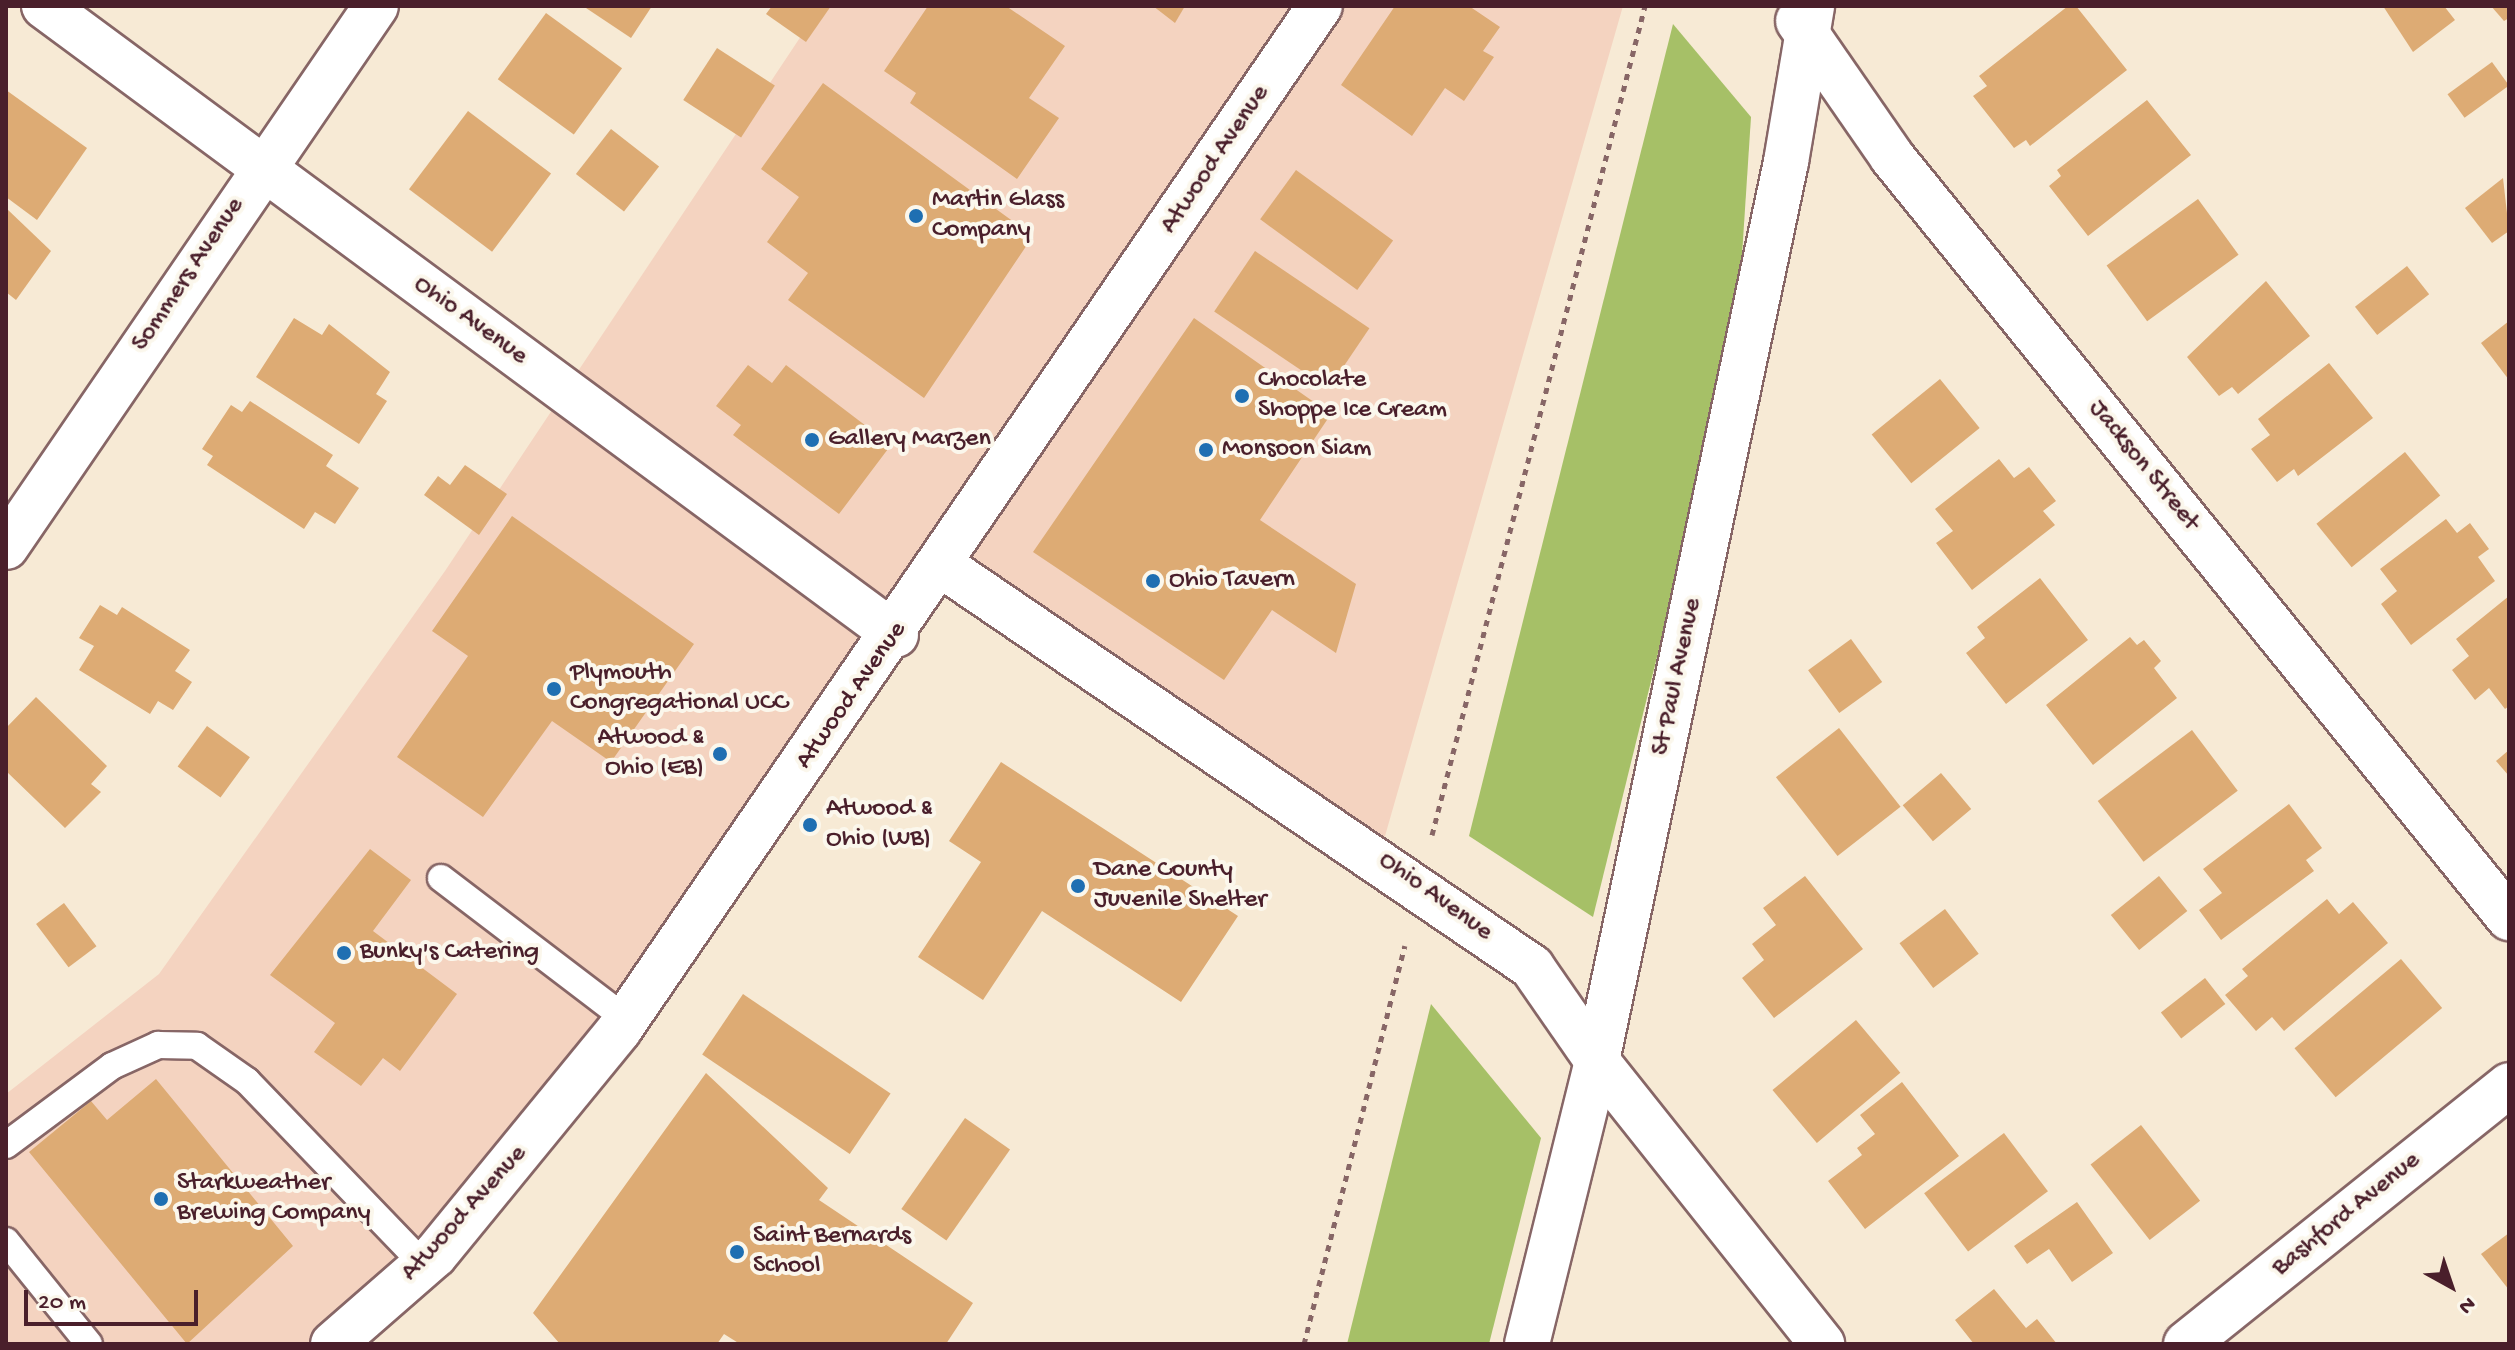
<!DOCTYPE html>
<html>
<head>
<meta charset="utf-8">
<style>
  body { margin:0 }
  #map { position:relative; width:2515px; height:1350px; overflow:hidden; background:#f7ead5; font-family:"Gochi Hand",sans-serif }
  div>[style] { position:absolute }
  .built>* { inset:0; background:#f4d3c0 }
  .green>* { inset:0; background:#a6c067 }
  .building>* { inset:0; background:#ddab74; transform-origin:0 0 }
  .path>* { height:5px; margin-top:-2.5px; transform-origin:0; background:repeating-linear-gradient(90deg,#876666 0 6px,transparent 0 12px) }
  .roads { filter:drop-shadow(2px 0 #876666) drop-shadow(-2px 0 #876666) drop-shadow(0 2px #876666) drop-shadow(0 -2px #876666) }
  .service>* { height:26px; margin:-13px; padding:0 13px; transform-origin:13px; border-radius:13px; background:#fff }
  .minor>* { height:44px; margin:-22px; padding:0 22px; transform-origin:22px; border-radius:22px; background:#fff }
  .tertiary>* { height:44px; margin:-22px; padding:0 22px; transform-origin:22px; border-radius:22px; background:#fff }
  .dots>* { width:22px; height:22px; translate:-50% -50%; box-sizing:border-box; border:4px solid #fbf7ec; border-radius:50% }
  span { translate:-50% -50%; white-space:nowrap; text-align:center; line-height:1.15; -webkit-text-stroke:8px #fbf7ec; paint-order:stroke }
  .street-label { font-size:26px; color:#4a1f2b }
  .poi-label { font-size:26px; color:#4a1f2b }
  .left { translate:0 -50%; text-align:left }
  .right { translate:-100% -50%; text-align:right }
  .frame { position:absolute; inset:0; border:8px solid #4a1f2b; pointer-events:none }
  .north { position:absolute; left:2411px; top:1246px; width:80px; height:80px; -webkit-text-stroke:6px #fbf7ec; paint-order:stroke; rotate:140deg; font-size:22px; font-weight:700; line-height:32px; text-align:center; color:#4a1f2b }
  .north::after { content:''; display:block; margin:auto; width:28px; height:36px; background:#4a1f2b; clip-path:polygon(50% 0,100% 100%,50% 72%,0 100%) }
  .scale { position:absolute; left:24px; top:1290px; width:174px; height:36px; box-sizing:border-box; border:4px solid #4a1f2b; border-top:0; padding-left:10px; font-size:24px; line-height:28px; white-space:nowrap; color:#4a1f2b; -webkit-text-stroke:6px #fbf7ec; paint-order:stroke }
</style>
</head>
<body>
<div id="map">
  <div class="built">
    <i style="clip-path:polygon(821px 6px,1623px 6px,1379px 857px,941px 566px,626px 1019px,332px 1344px,6px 1344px,6px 1094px,159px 974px,445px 571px)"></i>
  </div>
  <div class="green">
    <i style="clip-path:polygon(1673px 24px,1751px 117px,1737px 332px,1593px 917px,1469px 836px)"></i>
    <i style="clip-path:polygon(1431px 1004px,1541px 1138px,1489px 1344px,1347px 1344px)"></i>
  </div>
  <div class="building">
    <i style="clip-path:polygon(583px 6px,652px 6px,631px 38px)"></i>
    <i style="clip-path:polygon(772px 6px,831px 6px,806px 42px,766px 14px)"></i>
    <i style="clip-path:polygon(928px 6px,1006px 6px,1065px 46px,1029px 98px,1059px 118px,1017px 179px,910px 103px,916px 93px,884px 71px)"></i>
    <i style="clip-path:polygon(1153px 6px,1185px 6px,1175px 23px)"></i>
    <i style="clip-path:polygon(1395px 6px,1469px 6px,1500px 27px,1483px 51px,1494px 57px,1464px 101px,1445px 88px,1412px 136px,1341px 85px)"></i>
    <i style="clip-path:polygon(2068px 6px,2076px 6px,2127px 70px,2030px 146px,2026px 140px,2014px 148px,1973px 96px,1987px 86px,1979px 76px)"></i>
    <i style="clip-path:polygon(2383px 6px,2444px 6px,2455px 20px,2413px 52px)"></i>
    <i style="clip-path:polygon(2491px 6px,2509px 6px,2509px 18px,2504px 21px)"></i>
    <i style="left:546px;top:13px;width:94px;height:82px;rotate:36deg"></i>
    <i style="left:717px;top:48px;width:69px;height:62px;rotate:33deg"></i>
    <i style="left:2492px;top:62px;width:29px;height:55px;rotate:54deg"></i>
    <i style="clip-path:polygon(823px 83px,1033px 236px,924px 398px,788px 300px,808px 273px,767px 242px,799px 197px,761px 169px)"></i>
    <i style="clip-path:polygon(6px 90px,87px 148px,37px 220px,6px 197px)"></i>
    <i style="clip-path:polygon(2147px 100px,2191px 155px,2088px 236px,2049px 186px,2061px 176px,2057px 170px)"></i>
    <i style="left:468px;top:111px;width:104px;height:98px;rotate:37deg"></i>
    <i style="left:611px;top:129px;width:61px;height:57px;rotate:38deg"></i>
    <i style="left:1296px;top:170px;width:120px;height:61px;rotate:36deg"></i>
    <i style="clip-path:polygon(2503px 178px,2509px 231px,2492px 243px,2465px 208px)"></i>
    <i style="left:2198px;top:199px;width:69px;height:113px;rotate:54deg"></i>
    <i style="clip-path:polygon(6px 208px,51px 251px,16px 300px,6px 292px)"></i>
    <i style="left:1255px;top:251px;width:138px;height:73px;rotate:34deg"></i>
    <i style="left:2407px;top:266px;width:36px;height:66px;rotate:52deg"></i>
    <i style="clip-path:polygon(2266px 281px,2310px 336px,2238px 394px,2232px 387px,2219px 396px,2187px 357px)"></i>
    <i style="clip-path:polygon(294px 318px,322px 335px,329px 324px,390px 372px,376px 394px,387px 401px,359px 444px,256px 377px)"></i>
    <i style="clip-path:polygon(1194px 318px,1331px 414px,1260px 520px,1356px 584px,1336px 653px,1272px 610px,1224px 680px,1033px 552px)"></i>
    <i style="clip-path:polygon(2509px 321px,2509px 380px,2481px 343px)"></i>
    <i style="clip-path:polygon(2329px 363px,2373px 418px,2298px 476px,2294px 469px,2277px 482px,2251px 449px,2270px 435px,2258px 419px)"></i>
    <i style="clip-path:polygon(748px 365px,772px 383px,786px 365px,891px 445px,839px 514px,733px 435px,741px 425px,716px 406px)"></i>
    <i style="left:1940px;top:379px;width:63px;height:88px;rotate:51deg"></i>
    <i style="clip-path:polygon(250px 401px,333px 455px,326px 466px,359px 488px,335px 524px,315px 512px,304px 529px,207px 465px,213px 456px,202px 449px,231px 405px,242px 412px)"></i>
    <i style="left:2405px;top:452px;width:56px;height:114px;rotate:51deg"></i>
    <i style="clip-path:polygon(1999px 459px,2014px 478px,2029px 467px,2056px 501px,2043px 511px,2055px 525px,1972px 590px,1936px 543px,1953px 531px,1935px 509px)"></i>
    <i style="clip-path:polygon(465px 465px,507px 494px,479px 535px,424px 495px,438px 476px,450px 485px)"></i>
    <i style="clip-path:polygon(512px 516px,694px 644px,611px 762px,552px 721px,483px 817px,397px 757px,468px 656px,432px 631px)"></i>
    <i style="clip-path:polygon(2446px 519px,2457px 533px,2470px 523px,2489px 549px,2478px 557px,2495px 581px,2411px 645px,2381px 604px,2397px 591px,2380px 569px)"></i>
    <i style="clip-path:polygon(2040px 578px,2088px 640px,2006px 704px,1966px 653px,1985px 638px,1977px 627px)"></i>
    <i style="clip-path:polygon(2509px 596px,2509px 706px,2505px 709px,2489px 688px,2475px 700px,2452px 670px,2469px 656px,2456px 639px)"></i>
    <i style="clip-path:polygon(100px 605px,117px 615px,122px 607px,190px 650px,175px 671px,192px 682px,173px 710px,158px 701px,150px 714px,79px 670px,94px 646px,79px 638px)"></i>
    <i style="clip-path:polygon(2130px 637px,2137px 645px,2144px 640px,2161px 661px,2154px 668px,2177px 698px,2093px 765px,2046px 705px)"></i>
    <i style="left:1851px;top:639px;width:53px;height:53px;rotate:54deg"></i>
    <i style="clip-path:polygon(36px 697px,107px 766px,91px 784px,101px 792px,65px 828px,6px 771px,6px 728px)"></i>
    <i style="left:207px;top:726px;width:53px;height:50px;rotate:36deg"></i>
    <i style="left:1839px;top:728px;width:100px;height:80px;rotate:52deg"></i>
    <i style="left:2192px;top:730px;width:76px;height:118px;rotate:53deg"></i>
    <i style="clip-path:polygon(2509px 750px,2509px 776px,2496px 761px)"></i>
    <i style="clip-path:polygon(1001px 762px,1238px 916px,1181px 1002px,1042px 911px,983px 1000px,918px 957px,981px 862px,949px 841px)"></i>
    <i style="left:1941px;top:773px;width:47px;height:50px;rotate:50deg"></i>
    <i style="clip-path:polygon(2289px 804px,2322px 848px,2306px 860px,2314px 871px,2221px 940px,2199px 910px,2222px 893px,2203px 869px)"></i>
    <i style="clip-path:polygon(370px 849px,411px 880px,373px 931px,457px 994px,400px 1071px,383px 1058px,361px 1086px,314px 1052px,335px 1023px,270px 975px)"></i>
    <i style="clip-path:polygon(1805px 876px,1863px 949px,1774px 1018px,1742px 978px,1764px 960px,1752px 944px,1776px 925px,1763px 908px)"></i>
    <i style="left:2159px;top:876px;width:45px;height:62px;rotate:51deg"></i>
    <i style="clip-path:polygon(2327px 899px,2339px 914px,2353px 902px,2388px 943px,2284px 1031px,2272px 1017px,2256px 1031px,2225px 995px,2248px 976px,2242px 969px)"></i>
    <i style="left:64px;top:903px;width:54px;height:35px;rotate:53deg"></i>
    <i style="left:1945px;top:909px;width:56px;height:57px;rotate:53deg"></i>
    <i style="left:2401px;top:959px;width:64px;height:139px;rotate:50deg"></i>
    <i style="left:2205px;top:978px;width:33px;height:56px;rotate:52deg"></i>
    <i style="left:743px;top:994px;width:178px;height:73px;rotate:34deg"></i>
    <i style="left:1856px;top:1020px;width:69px;height:109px;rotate:50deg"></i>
    <i style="clip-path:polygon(706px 1073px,828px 1188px,819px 1200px,973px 1303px,946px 1344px,740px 1344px,724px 1334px,717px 1344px,560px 1344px,533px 1313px)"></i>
    <i style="clip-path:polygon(156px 1079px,293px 1246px,187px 1344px,29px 1152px,91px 1101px,107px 1120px)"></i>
    <i style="clip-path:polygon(1902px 1082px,1959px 1156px,1865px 1229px,1828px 1181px,1862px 1155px,1857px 1148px,1875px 1134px,1860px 1115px)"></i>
    <i style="left:965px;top:1118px;width:55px;height:111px;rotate:35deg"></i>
    <i style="left:2141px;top:1125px;width:96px;height:64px;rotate:52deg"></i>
    <i style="left:2004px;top:1133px;width:73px;height:100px;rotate:53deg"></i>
    <i style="clip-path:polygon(2077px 1202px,2113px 1253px,2072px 1282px,2049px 1249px,2027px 1264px,2014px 1246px)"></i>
    <i style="clip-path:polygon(2509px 1233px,2509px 1290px,2481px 1254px)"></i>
    <i style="clip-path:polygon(1994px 1289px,2026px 1328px,2037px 1319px,2057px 1344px,1974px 1344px,1955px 1320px)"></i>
  </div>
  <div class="path">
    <i style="left:1432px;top:835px;width:856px;rotate:-75.59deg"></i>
    <i style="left:1304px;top:1344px;width:411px;rotate:-75.8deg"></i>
  </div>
  <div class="roads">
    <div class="service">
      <i style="left:441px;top:878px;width:233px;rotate:37.3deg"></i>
      <i style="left:6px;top:1145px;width:132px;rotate:-36.7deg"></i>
      <i style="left:112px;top:1066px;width:51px;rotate:-24.5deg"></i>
      <i style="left:158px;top:1045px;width:39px;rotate:1deg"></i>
      <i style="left:197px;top:1046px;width:61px;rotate:35deg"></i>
      <i style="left:247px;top:1081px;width:255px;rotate:46.1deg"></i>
      <i style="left:6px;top:1241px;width:132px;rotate:51.1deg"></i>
    </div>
    <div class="minor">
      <i style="left:44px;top:6px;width:1059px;rotate:36.44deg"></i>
      <i style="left:1798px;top:21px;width:165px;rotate:55.3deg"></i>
      <i style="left:1892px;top:157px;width:980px;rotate:50.97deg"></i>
      <i style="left:6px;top:547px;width:655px;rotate:-55.63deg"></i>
      <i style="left:941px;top:565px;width:715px;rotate:34.22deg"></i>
      <i style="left:1532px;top:967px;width:114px;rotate:55.3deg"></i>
      <i style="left:1597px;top:1061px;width:362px;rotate:51.5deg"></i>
      <i style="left:1527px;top:1344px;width:292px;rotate:-76.1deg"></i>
      <i style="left:1597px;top:1061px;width:919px;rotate:-78.13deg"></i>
      <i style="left:1786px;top:162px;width:158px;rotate:-80.5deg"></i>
      <i style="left:2186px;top:1344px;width:414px;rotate:-38.7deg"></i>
    </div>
    <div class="tertiary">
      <i style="left:333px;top:1344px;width:135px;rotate:-41.1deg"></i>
      <i style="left:435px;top:1255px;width:291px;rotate:-50.7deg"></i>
      <i style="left:619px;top:1030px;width:1241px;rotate:-55.61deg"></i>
    </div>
  </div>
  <div class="dots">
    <i style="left:916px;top:216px;background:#1f6fb2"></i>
    <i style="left:1242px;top:396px;background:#1f6fb2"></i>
    <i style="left:812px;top:440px;background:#1f6fb2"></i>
    <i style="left:1206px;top:450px;background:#1f6fb2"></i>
    <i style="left:1153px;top:581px;background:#1f6fb2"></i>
    <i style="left:554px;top:689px;background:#1f6fb2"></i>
    <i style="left:720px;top:754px;background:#1f6fb2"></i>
    <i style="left:810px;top:825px;background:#1f6fb2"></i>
    <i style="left:1078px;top:886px;background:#1f6fb2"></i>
    <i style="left:344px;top:953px;background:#1f6fb2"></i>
    <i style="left:161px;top:1199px;background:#1f6fb2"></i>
    <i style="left:737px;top:1252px;background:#1f6fb2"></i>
  </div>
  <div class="street-label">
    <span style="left:1216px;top:160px;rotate:-56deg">Atwood Avenue</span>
    <span style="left:189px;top:275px;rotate:-56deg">Sommers Avenue</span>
    <span style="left:470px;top:321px;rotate:36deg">Ohio Avenue</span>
    <span style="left:2143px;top:466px;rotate:51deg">Jackson Street</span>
    <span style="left:1678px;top:677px;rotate:-78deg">St Paul Avenue</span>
    <span style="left:852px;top:696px;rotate:-55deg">Atwood Avenue</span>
    <span style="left:1435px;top:897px;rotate:36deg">Ohio Avenue</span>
    <span style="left:465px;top:1214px;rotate:-48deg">Atwood Avenue</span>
    <span style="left:2347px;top:1215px;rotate:-39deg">Bashford Avenue</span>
  </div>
  <div class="poi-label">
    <span class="left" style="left:932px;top:216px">Martin Glass<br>Company</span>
    <span class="left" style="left:1258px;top:396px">Chocolate<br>Shoppe Ice Cream</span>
    <span class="left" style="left:828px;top:440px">Gallery Marzen</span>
    <span class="left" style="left:1222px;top:450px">Monsoon Siam</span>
    <span class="left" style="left:1169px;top:581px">Ohio Tavern</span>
    <span class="left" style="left:570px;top:689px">Plymouth<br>Congregational UCC</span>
    <span class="right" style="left:704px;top:754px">Atwood &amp;<br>Ohio (EB)</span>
    <span class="left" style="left:826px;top:825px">Atwood &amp;<br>Ohio (WB)</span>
    <span class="left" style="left:1094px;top:886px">Dane County<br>Juvenile Shelter</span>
    <span class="left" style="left:360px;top:953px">Bunky's Catering</span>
    <span class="left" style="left:177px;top:1199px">Starkweather<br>Brewing Company</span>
    <span class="left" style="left:753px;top:1252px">Saint Bernards<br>School</span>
  </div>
  <div class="frame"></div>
  <div class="north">N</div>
  <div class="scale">20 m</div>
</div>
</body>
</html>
